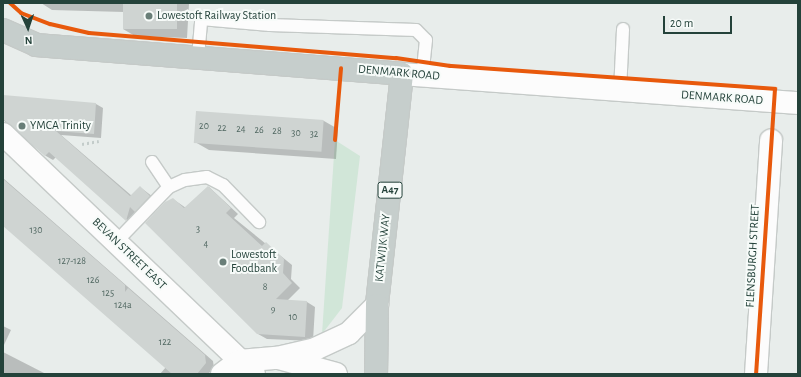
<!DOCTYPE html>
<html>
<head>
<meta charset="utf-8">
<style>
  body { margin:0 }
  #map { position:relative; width:801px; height:377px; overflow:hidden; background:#e8edeb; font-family:"Alegreya Sans",sans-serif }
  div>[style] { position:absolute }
  .green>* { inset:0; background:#d1e6d8 }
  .shadow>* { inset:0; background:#0003 }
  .building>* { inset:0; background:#cfd4d2; transform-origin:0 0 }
  .path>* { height:2.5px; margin-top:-1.25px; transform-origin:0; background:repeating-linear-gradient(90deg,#c3ccca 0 2px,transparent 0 5px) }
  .roads { filter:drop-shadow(1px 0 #c5cac8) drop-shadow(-1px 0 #c5cac8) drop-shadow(0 1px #c5cac8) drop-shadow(0 -1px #c5cac8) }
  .service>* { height:12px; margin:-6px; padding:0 6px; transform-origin:6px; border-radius:6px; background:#fcfcfc }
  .minor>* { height:22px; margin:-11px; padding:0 11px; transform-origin:11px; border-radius:11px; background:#fcfcfc }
  .tertiary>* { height:22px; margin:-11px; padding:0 11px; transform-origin:11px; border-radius:11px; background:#fcfcfc }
  .trunk>* { height:22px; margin:-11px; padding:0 11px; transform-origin:11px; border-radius:11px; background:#c6cecc }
  .cycleway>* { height:4px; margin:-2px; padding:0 2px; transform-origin:2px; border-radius:2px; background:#e8590c }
  .dots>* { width:11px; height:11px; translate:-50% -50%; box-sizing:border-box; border:2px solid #f7fbf9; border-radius:50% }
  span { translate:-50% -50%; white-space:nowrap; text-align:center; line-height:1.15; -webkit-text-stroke:4px #f7fbf9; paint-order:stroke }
  .number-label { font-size:10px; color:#506761 }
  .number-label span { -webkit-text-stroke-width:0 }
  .shield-label span { padding:1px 3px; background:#f7fbf9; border:1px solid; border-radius:3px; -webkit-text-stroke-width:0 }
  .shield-label { font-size:11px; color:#24423a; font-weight:700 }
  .poi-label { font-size:12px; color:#24423a }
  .left { translate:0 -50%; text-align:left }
  .street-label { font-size:12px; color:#24423a }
  .frame { position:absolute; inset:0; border:4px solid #24423a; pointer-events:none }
  .north { position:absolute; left:8px; top:8px; width:40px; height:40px; -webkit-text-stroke:3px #f7fbf9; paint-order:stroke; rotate:177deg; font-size:11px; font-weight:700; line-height:16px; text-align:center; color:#24423a }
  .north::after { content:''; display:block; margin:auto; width:14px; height:18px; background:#24423a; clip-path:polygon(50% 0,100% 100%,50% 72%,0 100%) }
  .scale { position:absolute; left:663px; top:16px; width:69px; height:18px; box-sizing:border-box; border:2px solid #24423a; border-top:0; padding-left:5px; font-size:12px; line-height:14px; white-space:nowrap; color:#24423a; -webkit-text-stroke:3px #f7fbf9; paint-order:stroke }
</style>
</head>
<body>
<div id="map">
  <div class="green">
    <i style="clip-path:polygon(335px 140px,360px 156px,342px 308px,322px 334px)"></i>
  </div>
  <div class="shadow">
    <i style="clip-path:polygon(41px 3px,198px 3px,189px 4px,187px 38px,135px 36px,123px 29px,124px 12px,52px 10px)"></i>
    <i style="clip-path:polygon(3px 96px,96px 104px,103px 108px,101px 138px,61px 135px,132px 196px,140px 187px,157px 200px,134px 224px,127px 220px,56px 157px,53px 160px,46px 156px,3px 120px)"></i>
    <i style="clip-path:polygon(197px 112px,324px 121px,338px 129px,336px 159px,209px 150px,195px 142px)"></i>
    <i style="clip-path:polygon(3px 178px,213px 361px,214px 368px,208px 374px,160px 374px,166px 367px,3px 225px)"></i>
    <i style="clip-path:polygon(209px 187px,238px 214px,234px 218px,292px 265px,291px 279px,300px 288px,287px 301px,307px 302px,315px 307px,313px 341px,267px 339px,258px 334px,173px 199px,186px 208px)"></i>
    <i style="clip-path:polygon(3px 326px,11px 330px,3px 347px)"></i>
    <i style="clip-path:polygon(3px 352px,46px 374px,3px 374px)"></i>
  </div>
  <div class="building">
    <i style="left:123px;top:3px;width:54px;height:26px"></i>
    <i style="clip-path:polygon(3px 95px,96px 103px,94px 134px,56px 131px,130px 196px,140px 186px,150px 196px,135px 212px,130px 207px,126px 221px,49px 152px,45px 156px,3px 119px)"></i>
    <i style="left:196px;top:111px;width:128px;height:32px;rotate:4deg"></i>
    <i style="clip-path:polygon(3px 179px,125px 285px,125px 292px,128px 288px,205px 355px,206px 363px,197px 374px,172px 374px,3px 226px)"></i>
    <i style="clip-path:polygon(208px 186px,231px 208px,226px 213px,262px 246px,266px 242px,284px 259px,283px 273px,292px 283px,276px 299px,307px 301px,305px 337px,257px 334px,145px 223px,165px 202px,173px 198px,184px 208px)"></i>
  </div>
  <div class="path">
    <i style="left:82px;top:144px;width:17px;rotate:-10deg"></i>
  </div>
  <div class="roads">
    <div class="service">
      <i style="left:198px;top:57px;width:38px;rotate:-85deg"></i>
      <i style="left:201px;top:19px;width:69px;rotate:5deg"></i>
      <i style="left:270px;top:25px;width:146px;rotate:2deg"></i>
      <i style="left:416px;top:30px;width:14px;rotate:45deg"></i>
      <i style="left:426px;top:40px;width:36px;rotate:96deg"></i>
      <i style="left:620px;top:91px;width:62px;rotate:-87.2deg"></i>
      <i style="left:152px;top:162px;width:30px;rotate:56deg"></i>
      <i style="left:116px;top:242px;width:76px;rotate:-46.1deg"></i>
      <i style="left:169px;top:187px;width:17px;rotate:-24deg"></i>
      <i style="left:185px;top:180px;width:22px;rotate:-8deg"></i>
      <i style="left:207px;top:177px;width:18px;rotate:27deg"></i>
      <i style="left:223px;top:185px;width:52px;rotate:45.8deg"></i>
    </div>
    <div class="minor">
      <i style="left:3px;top:134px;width:347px;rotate:43.7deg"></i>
      <i style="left:282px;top:359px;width:56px;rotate:15.5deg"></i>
      <i style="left:222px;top:374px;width:21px;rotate:-37deg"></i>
      <i style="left:239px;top:361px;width:38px;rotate:-5deg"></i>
      <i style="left:277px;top:358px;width:39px;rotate:-13deg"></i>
      <i style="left:315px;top:349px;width:38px;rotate:-25deg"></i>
      <i style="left:349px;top:333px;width:40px;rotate:-45deg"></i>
      <i style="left:756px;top:374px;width:234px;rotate:-86.3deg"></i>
    </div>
    <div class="tertiary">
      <i style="left:402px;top:74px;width:397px;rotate:4.2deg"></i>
    </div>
    <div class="trunk">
      <i style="left:3px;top:30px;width:36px;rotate:24deg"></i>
      <i style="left:36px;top:45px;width:367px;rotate:4.5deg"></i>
      <i style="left:402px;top:74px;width:232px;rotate:96.2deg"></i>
      <i style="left:377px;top:305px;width:69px;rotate:90.8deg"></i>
    </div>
  </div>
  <div class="cycleway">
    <i style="left:10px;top:3px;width:15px;rotate:42deg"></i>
    <i style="left:21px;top:13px;width:31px;rotate:21deg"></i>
    <i style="left:50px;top:24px;width:40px;rotate:13deg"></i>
    <i style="left:89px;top:33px;width:308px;rotate:4.7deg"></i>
    <i style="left:396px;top:58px;width:55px;rotate:8.4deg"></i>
    <i style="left:450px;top:66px;width:326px;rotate:4deg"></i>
    <i style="left:775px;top:89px;width:286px;rotate:93.8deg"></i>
    <i style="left:335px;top:140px;width:72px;rotate:-85.2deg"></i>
  </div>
  <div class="dots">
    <i style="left:149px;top:16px;background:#697e78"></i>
    <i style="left:22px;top:126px;background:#697e78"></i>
    <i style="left:223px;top:262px;background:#697e78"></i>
  </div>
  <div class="number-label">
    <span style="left:204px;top:127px">20</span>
    <span style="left:222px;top:129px">22</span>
    <span style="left:241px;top:130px">24</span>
    <span style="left:259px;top:131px">26</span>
    <span style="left:277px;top:132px">28</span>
    <span style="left:296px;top:134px">30</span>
    <span style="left:314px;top:135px">32</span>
    <span style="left:198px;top:230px">3</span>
    <span style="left:36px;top:231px">130</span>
    <span style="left:206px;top:245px">4</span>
    <span style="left:72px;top:262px">127-128</span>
    <span style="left:93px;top:281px">126</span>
    <span style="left:265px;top:288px">8</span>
    <span style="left:108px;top:294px">125</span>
    <span style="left:123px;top:306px">124a</span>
    <span style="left:273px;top:310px">9</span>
    <span style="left:293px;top:318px">10</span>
    <span style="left:165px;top:343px">122</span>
  </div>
  <div class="shield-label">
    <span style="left:390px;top:190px">A47</span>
  </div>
  <div class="poi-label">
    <span class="left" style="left:157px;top:16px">Lowestoft Railway Station</span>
    <span class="left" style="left:30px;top:126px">YMCA Trinity</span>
    <span class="left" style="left:231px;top:262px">Lowestoft<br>Foodbank</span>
  </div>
  <div class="street-label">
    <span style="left:399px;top:73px;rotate:5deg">DENMARK ROAD</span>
    <span style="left:722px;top:98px;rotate:4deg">DENMARK ROAD</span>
    <span style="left:383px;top:248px;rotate:-84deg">KATWIJK WAY</span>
    <span style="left:129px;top:254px;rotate:44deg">BEVAN STREET EAST</span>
    <span style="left:753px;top:256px;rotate:-87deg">FLENSBURGH STREET</span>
  </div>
  <div class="frame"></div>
  <div class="north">N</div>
  <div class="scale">20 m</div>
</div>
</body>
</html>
